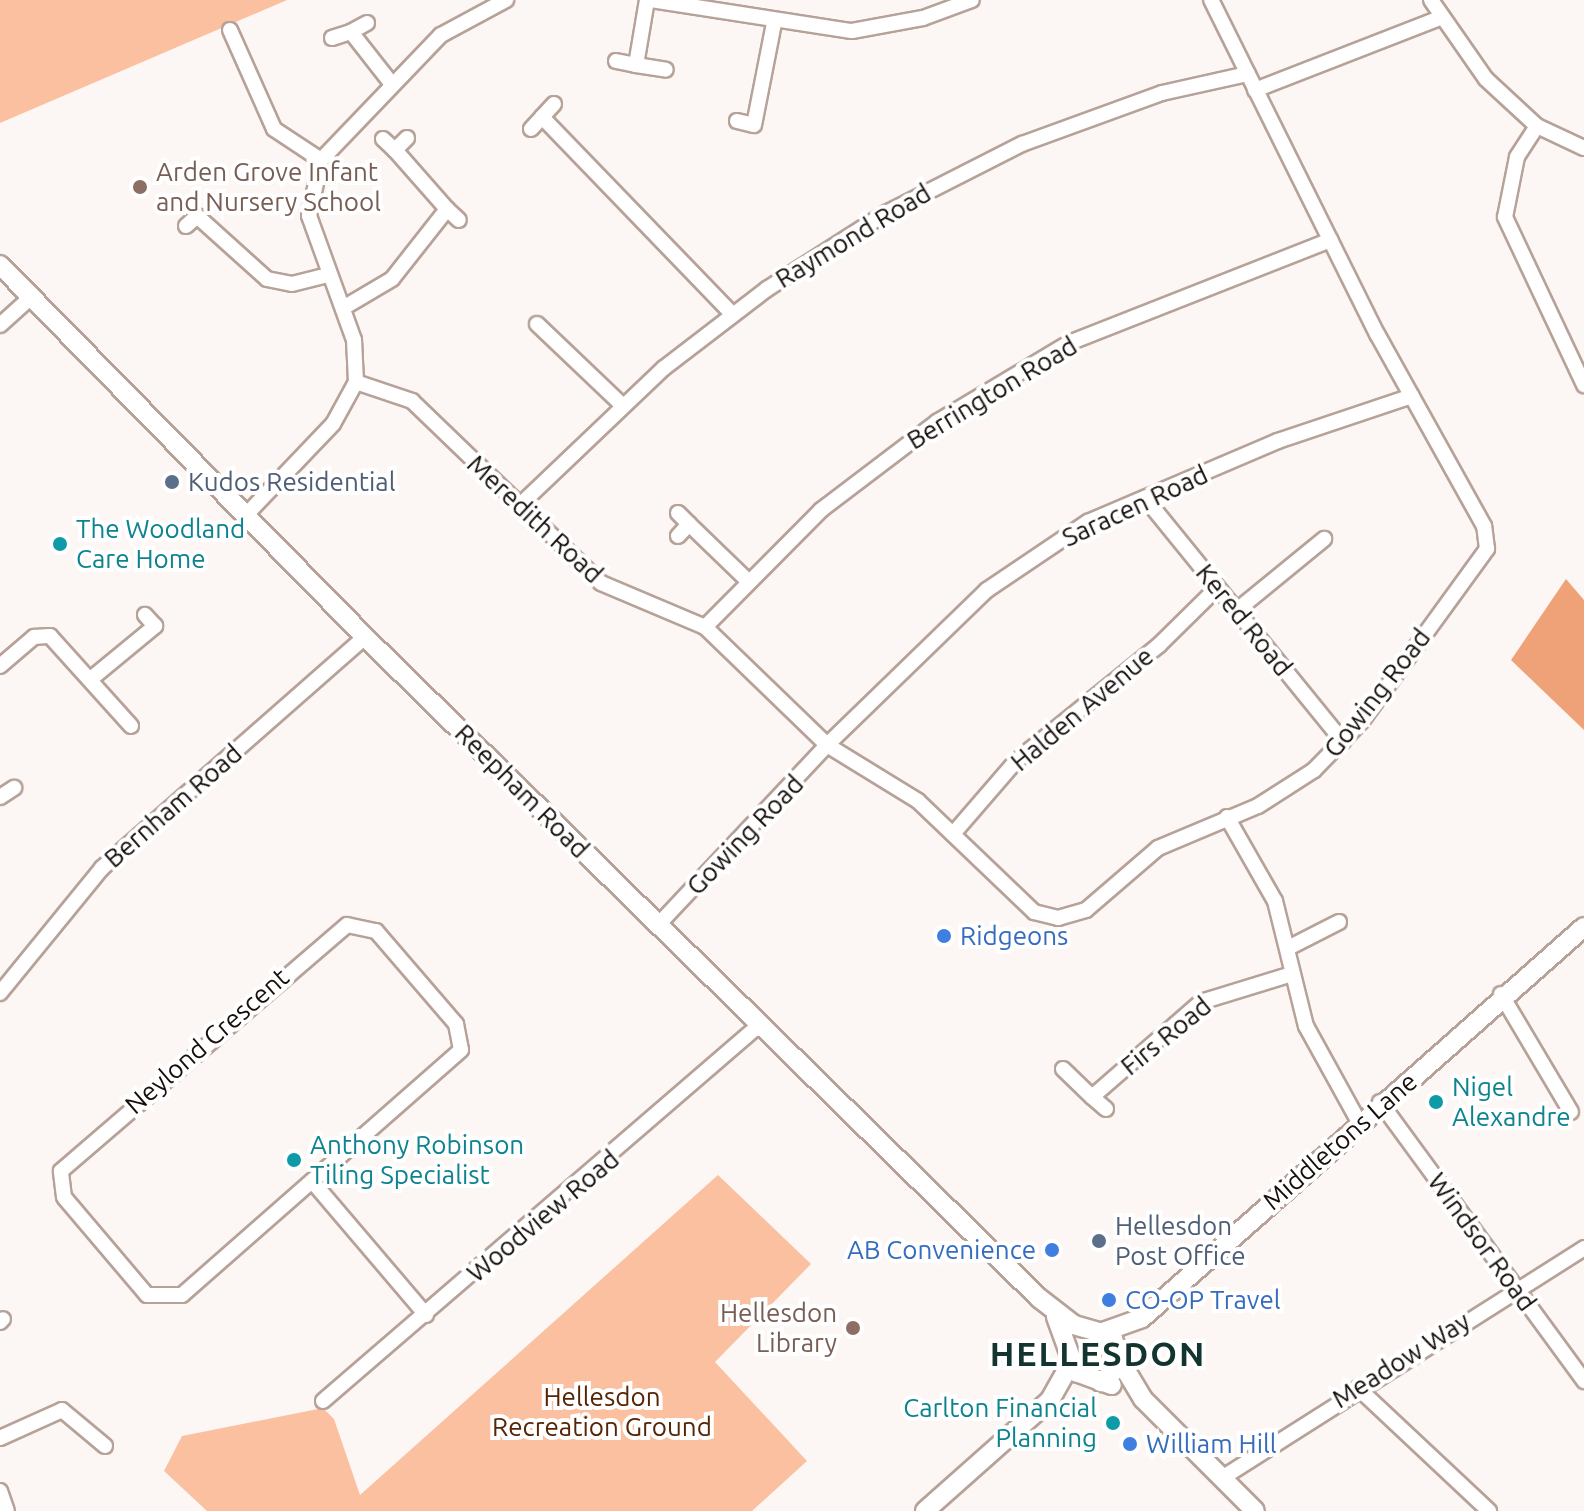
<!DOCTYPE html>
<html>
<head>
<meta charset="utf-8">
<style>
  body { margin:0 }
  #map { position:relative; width:1584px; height:1511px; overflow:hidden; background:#fcf7f5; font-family:Ubuntu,sans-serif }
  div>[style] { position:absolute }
  .green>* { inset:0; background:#fbc0a0 }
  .round { border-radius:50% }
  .forest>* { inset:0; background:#efa278 }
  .roads { filter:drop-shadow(2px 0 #b6a298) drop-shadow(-2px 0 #b6a298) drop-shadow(0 2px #b6a298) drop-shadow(0 -2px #b6a298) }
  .street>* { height:14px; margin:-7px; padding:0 7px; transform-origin:7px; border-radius:7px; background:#fff }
  .secondary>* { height:18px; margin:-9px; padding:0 9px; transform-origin:9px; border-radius:9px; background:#fff }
  .dots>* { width:22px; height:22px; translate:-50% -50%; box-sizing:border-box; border:4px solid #fff; border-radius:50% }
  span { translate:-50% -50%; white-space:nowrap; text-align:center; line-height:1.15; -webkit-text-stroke:8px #fff; paint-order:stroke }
  .education-label { font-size:26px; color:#785e54 }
  .left { translate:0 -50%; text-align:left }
  .right { translate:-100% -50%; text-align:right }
  .street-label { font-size:26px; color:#150e0b }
  .service-label { font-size:26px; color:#4e5e75 }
  .culture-label { font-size:26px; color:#0d838f }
  .shop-label { font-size:26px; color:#366cbe }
  .park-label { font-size:26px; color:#552504 }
  .district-label { font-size:34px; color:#14352f; font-weight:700; letter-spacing:2px }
</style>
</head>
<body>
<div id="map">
  <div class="green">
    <i style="clip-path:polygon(0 0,287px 0,0 123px)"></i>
    <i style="clip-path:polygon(718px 1175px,811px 1264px,715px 1362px,807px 1461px,752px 1511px,207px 1511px,164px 1471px,182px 1436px,323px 1408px,334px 1419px,360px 1495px)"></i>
    <i class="round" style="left:1079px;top:1337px;width:36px;height:36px"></i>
  </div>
  <div class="forest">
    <i style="clip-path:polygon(1566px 579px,1584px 600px,1584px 730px,1511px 660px)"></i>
  </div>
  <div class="roads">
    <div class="street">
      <i style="left:647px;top:0;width:66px;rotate:99.6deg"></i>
      <i style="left:636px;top:65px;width:30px;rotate:9deg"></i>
      <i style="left:651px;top:0;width:203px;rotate:8.8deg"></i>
      <i style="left:852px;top:31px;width:72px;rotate:-10.4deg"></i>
      <i style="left:923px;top:18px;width:52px;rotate:-20.2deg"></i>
      <i style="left:1431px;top:0;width:96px;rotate:55.2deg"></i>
      <i style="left:1486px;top:79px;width:69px;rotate:42.7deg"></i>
      <i style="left:1537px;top:126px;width:52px;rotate:25.1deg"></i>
      <i style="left:367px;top:23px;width:18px;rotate:151deg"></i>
      <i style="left:351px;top:32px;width:65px;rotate:51.9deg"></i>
      <i style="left:230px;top:30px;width:108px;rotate:66deg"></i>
      <i style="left:274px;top:129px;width:56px;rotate:33.4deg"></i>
      <i style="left:332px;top:38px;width:20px;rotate:-18deg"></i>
      <i style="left:616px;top:61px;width:20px;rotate:11deg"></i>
      <i style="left:1255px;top:90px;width:199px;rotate:-21.3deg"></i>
      <i style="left:554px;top:104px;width:18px;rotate:133deg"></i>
      <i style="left:542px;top:117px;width:274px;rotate:46deg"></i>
      <i style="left:737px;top:121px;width:17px;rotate:13deg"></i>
      <i style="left:754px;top:125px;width:104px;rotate:-78.9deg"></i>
      <i style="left:1537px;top:126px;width:37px;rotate:123deg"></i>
      <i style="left:1517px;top:157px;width:61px;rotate:101.3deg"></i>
      <i style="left:1505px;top:217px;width:186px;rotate:64.8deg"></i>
      <i style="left:531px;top:129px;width:16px;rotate:-47deg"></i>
      <i style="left:407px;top:138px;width:17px;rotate:135deg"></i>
      <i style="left:395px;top:150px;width:79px;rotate:48.6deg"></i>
      <i style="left:383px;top:139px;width:16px;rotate:43deg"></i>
      <i style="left:186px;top:226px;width:15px;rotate:-42deg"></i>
      <i style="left:197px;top:216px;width:94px;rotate:42deg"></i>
      <i style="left:267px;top:279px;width:25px;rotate:11deg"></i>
      <i style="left:292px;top:284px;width:37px;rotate:-14deg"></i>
      <i style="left:343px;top:308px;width:57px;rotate:-30.6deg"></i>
      <i style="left:392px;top:279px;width:89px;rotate:-51.8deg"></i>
      <i style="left:447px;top:209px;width:16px;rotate:43deg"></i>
      <i style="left:537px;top:324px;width:117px;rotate:43.6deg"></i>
      <i style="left:0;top:325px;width:39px;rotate:-42deg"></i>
      <i style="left:356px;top:382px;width:59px;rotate:18.7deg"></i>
      <i style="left:412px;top:401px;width:262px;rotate:43.9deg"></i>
      <i style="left:601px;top:583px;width:113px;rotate:22.9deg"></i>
      <i style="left:705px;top:627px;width:170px;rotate:44deg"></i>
      <i style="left:827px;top:745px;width:223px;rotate:-44.1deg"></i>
      <i style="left:987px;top:590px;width:122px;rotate:-34deg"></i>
      <i style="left:1088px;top:522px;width:207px;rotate:-23.1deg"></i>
      <i style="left:1278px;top:441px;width:141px;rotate:-18.6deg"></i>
      <i style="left:1145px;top:498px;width:314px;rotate:50.9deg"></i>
      <i style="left:520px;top:505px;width:199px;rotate:-43.6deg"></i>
      <i style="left:664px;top:368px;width:130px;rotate:-37.5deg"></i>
      <i style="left:767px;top:289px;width:141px;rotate:-32.6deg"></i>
      <i style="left:886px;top:213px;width:153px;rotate:-26.9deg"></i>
      <i style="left:1022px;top:144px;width:149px;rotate:-20deg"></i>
      <i style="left:1162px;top:93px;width:88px;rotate:-12.5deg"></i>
      <i style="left:678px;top:513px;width:16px;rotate:45deg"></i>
      <i style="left:246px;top:515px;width:126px;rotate:-46.3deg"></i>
      <i style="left:333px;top:424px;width:48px;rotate:-61.3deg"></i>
      <i style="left:356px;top:382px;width:42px;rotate:-92.7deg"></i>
      <i style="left:354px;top:340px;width:132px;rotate:-109.9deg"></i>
      <i style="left:309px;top:216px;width:57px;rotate:-77.9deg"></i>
      <i style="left:321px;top:160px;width:173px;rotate:-46.2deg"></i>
      <i style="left:441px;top:35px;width:74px;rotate:-28.3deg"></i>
      <i style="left:678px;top:536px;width:16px;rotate:-47deg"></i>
      <i style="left:689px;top:524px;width:82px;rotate:44deg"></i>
      <i style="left:1236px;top:611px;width:114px;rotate:-39.3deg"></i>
      <i style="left:705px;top:627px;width:165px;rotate:-45.2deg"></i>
      <i style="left:821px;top:510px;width:146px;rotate:-37.2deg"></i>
      <i style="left:937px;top:422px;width:154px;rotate:-30.9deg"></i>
      <i style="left:1069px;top:343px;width:281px;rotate:-21.5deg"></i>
      <i style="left:0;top:666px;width:45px;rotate:-40.5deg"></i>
      <i style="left:34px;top:637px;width:16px;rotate:-4deg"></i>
      <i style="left:50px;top:636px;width:121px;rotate:48deg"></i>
      <i style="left:92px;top:678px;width:82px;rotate:-39.5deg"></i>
      <i style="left:155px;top:626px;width:15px;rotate:-132deg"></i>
      <i style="left:0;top:797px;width:17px;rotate:-33deg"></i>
      <i style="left:1227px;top:817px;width:97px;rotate:60.3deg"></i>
      <i style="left:1275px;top:901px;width:129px;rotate:76.1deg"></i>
      <i style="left:1306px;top:1026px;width:110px;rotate:61.1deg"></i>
      <i style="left:953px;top:834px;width:96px;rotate:-49.2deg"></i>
      <i style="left:1016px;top:761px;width:184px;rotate:-39deg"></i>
      <i style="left:1159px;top:645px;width:81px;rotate:-44.5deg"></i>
      <i style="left:347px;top:925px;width:30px;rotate:12deg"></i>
      <i style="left:376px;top:931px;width:123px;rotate:49.3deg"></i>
      <i style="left:456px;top:1024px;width:26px;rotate:79deg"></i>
      <i style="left:461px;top:1050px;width:371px;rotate:138.7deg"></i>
      <i style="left:182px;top:1295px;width:35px;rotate:180deg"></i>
      <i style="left:147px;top:1295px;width:128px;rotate:-130.3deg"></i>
      <i style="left:64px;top:1197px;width:26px;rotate:-97deg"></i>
      <i style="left:61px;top:1171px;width:377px;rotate:-40.7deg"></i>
      <i style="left:658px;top:925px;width:247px;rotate:-46.8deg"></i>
      <i style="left:827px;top:745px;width:107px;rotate:31.6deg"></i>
      <i style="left:918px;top:801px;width:161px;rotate:43.7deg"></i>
      <i style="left:1034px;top:912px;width:25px;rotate:14deg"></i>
      <i style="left:1058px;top:918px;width:29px;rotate:-16deg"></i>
      <i style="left:1086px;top:910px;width:95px;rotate:-40.7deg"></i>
      <i style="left:1158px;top:848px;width:108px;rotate:-22.8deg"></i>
      <i style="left:1258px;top:806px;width:67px;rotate:-32.7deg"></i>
      <i style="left:1314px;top:770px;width:69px;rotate:-45.6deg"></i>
      <i style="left:1362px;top:721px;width:213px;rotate:-54deg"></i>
      <i style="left:1487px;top:549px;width:23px;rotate:-97deg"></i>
      <i style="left:1484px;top:526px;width:220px;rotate:-119.1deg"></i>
      <i style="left:1377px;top:334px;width:373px;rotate:-116.4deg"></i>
      <i style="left:1290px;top:947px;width:55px;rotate:-27deg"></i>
      <i style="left:0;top:993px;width:161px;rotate:-50.8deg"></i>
      <i style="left:102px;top:868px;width:350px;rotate:-41.3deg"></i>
      <i style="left:1501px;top:994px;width:137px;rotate:59.3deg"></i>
      <i style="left:1063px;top:1069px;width:40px;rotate:44deg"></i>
      <i style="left:1380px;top:1102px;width:346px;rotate:53.8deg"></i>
      <i style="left:1106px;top:1109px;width:18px;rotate:-139deg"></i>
      <i style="left:1092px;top:1097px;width:145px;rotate:-41.1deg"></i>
      <i style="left:1201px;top:1002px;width:95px;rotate:-17.1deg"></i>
      <i style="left:312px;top:1181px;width:176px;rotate:49.6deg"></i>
      <i style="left:0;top:1322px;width:4px;rotate:-45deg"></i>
      <i style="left:1358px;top:1388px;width:180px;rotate:43.2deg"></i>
      <i style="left:323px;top:1401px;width:574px;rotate:-40.76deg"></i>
      <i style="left:0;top:1438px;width:68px;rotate:-24.3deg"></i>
      <i style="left:62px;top:1410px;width:56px;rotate:39.9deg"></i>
      <i style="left:1222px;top:1478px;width:429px;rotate:-32.4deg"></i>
      <i style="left:0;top:1491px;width:21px;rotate:71deg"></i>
    </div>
    <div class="secondary">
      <i style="left:0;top:265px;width:521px;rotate:45.54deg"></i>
      <i style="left:365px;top:637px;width:944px;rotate:44.44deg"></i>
      <i style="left:1039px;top:1298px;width:44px;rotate:37.6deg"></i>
      <i style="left:1074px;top:1325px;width:40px;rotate:16deg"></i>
      <i style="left:1112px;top:1336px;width:30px;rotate:70deg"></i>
      <i style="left:1122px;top:1364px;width:28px;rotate:139deg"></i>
      <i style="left:1056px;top:1317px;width:59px;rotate:70deg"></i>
      <i style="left:1076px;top:1372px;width:38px;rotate:20deg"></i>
      <i style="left:1103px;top:1332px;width:41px;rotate:-19.7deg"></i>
      <i style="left:1142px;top:1318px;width:590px;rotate:-41.5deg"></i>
      <i style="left:1122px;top:1364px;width:41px;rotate:59deg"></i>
      <i style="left:1143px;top:1399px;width:158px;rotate:45deg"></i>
      <i style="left:925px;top:1511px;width:167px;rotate:-41.6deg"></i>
      <i style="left:1050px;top:1400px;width:45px;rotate:-60.6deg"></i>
    </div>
  </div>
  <div class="dots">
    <i style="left:140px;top:187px;background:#8d6e63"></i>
    <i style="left:172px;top:482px;background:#5c6f8a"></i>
    <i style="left:60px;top:544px;background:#0f9aa8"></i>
    <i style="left:944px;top:936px;background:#3f7fe0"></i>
    <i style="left:1436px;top:1102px;background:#0f9aa8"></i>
    <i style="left:294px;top:1160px;background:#0f9aa8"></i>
    <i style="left:1099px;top:1241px;background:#5c6f8a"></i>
    <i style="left:1052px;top:1250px;background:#3f7fe0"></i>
    <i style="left:1109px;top:1300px;background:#3f7fe0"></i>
    <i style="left:853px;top:1328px;background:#8d6e63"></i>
    <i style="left:1113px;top:1423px;background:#0f9aa8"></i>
    <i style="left:1130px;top:1444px;background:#3f7fe0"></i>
  </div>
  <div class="education-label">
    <span class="left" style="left:156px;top:187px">Arden Grove Infant<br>and Nursery School</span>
    <span class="right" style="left:837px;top:1328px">Hellesdon<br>Library</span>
  </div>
  <div class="street-label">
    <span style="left:853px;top:236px;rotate:-31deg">Raymond Road</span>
    <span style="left:992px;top:393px;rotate:-31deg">Berrington Road</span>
    <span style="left:1135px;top:506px;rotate:-25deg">Saracen Road</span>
    <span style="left:535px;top:519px;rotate:43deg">Meredith Road</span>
    <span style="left:1244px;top:620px;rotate:51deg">Kered Road</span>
    <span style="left:1377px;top:693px;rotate:-52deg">Gowing Road</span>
    <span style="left:1082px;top:709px;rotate:-40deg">Halden Avenue</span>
    <span style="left:522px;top:791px;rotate:45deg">Reepham Road</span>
    <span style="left:173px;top:806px;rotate:-41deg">Bernham Road</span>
    <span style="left:745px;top:835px;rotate:-46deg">Gowing Road</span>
    <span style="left:1166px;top:1036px;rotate:-39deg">Firs Road</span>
    <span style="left:207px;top:1041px;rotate:-41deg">Neylond Crescent</span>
    <span style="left:1340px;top:1141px;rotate:-41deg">Middletons Lane</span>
    <span style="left:543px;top:1216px;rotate:-40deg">Woodview Road</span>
    <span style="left:1482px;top:1242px;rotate:54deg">Windsor Road</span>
    <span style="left:1401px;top:1360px;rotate:-32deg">Meadow Way</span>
  </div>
  <div class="service-label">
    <span class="left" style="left:188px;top:482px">Kudos Residential</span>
    <span class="left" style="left:1115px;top:1241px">Hellesdon<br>Post Office</span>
  </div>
  <div class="culture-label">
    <span class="left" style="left:76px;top:544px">The Woodland<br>Care Home</span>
    <span class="left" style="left:1452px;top:1102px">Nigel<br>Alexandre</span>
    <span class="left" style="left:310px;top:1160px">Anthony Robinson<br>Tiling Specialist</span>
    <span class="right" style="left:1097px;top:1423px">Carlton Financial<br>Planning</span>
  </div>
  <div class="shop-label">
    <span class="left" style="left:960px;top:936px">Ridgeons</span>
    <span class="right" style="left:1036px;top:1250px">AB Convenience</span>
    <span class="left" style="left:1125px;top:1300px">CO-OP Travel</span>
    <span class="left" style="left:1146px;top:1444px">William Hill</span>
  </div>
  <div class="park-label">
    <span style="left:602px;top:1412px">Hellesdon<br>Recreation Ground</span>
  </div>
  <div class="district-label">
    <span style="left:1098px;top:1354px">HELLESDON</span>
  </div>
</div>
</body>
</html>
